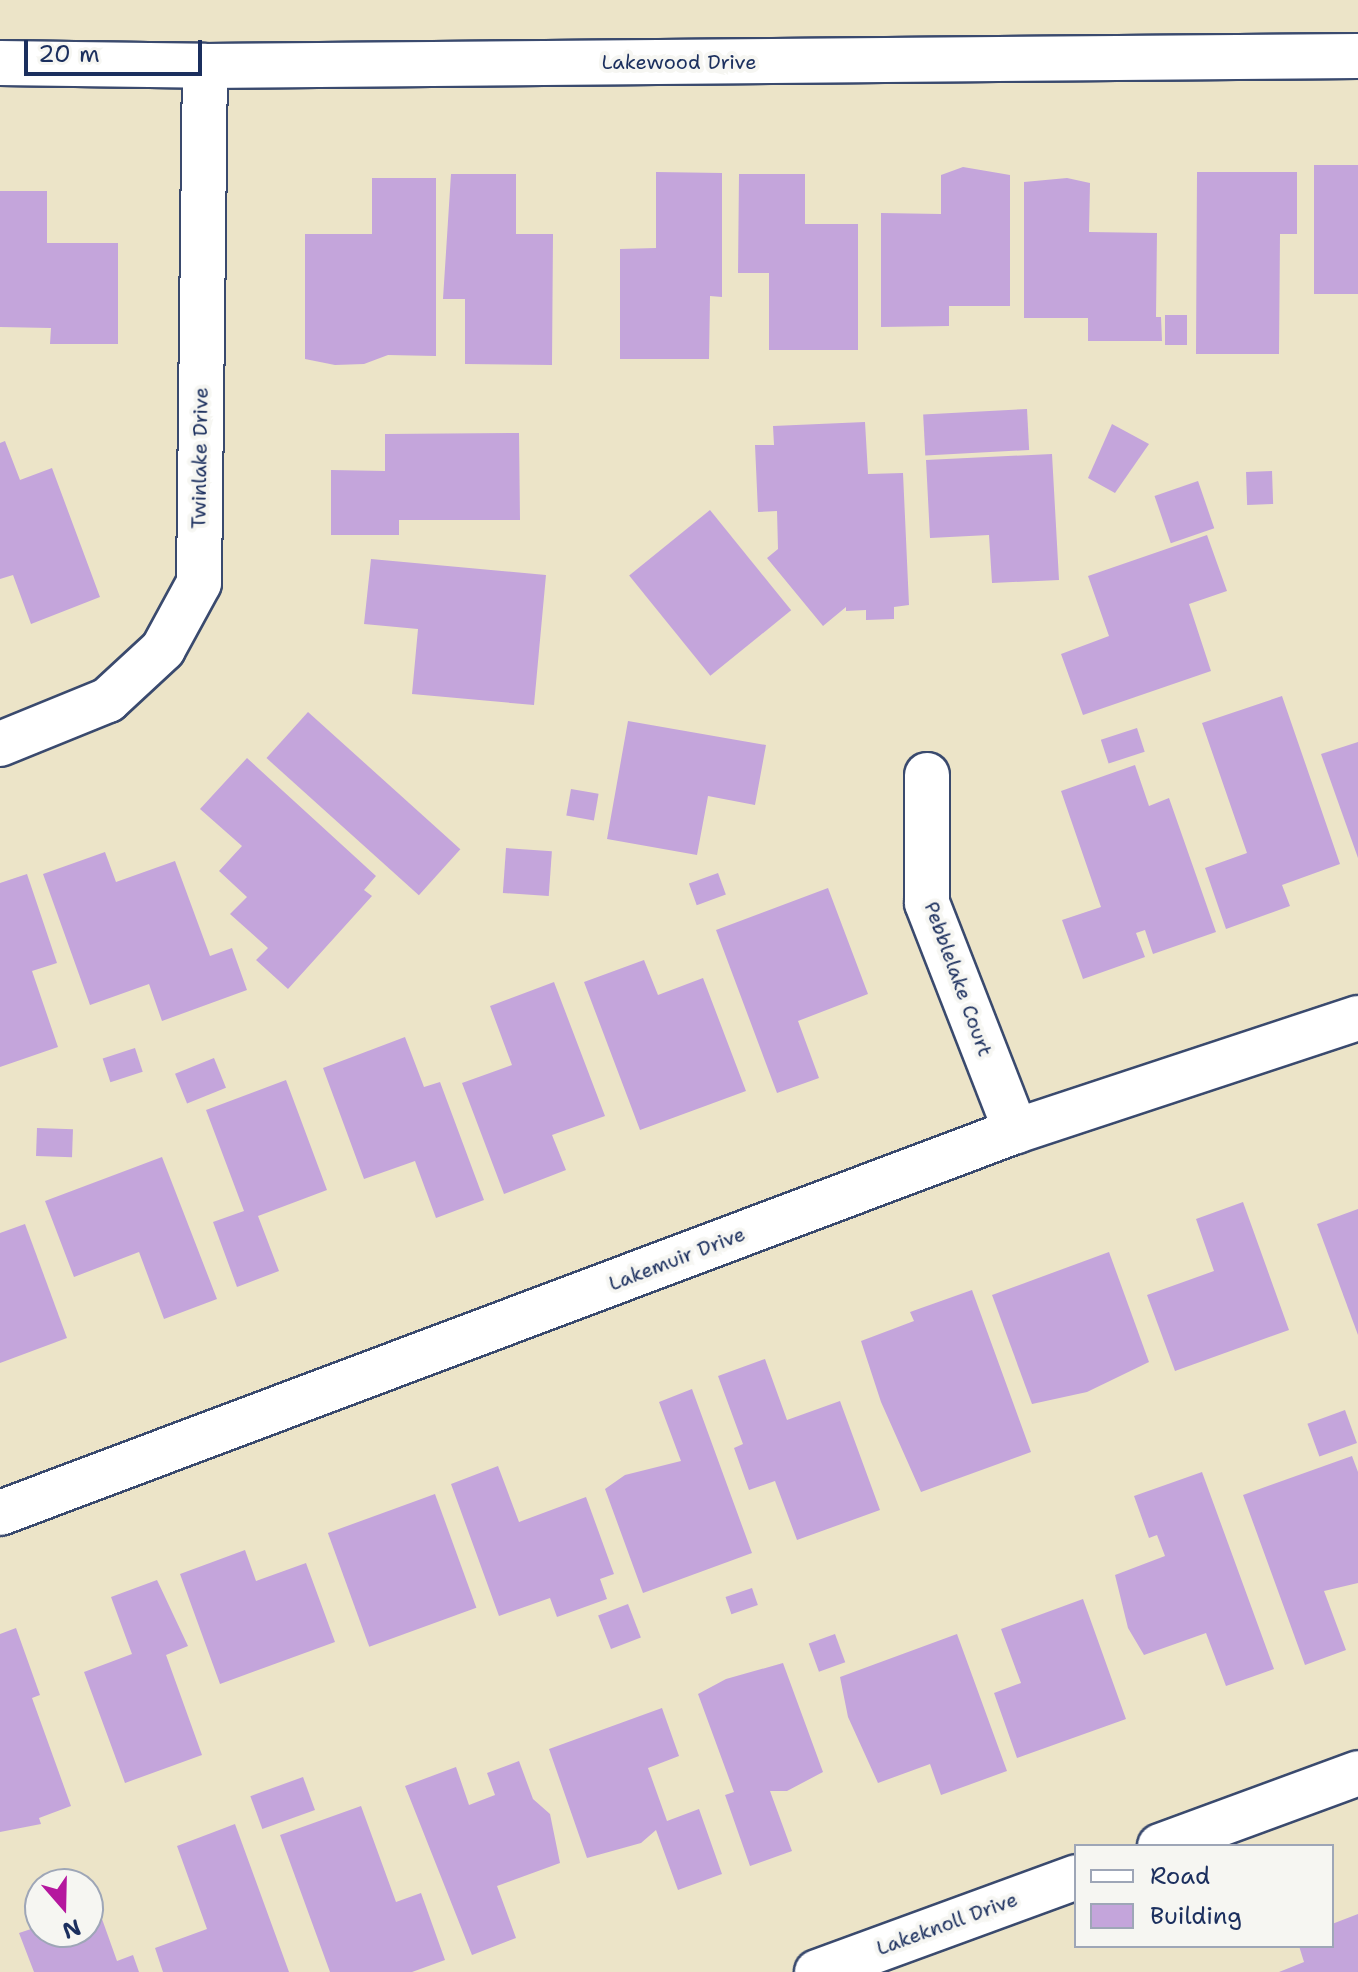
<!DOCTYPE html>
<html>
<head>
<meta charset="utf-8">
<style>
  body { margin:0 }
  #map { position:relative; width:1358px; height:1972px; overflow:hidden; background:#ece4c8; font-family:"Shantell Sans",sans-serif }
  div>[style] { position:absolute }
  .building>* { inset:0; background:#c4a5db; transform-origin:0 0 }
  .roads { filter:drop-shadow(2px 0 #3a4a6e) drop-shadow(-2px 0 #3a4a6e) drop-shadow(0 2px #3a4a6e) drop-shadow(0 -2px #3a4a6e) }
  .minor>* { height:44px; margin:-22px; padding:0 22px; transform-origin:22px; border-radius:22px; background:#fff }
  span { translate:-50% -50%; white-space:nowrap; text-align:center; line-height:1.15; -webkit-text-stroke:8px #f6f6f2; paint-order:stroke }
  .street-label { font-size:20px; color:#1b2f5e }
  .legend { position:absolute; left:1074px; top:1844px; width:260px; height:104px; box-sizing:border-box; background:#f6f6f2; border:2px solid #9ea6b7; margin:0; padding:10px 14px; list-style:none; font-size:24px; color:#1b2f5e }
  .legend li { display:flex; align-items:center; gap:16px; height:40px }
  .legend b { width:40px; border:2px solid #9ea6b7 }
  .north { position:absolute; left:24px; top:1868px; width:80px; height:80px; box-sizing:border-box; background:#f6f6f2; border:2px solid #9ea6b7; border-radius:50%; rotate:160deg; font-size:22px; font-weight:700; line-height:32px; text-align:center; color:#1b2f5e }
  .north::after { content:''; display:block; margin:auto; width:28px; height:36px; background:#b5179e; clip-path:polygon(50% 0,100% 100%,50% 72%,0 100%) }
  .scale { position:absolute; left:24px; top:40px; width:178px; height:36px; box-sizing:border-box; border:4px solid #1b2f5e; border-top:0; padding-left:10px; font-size:24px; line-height:28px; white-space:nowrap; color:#1b2f5e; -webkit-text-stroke:6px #f6f6f2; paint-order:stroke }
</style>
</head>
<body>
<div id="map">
  <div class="building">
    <i style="left:1314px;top:165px;width:44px;height:129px"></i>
    <i style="clip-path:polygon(963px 167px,1010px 175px,1010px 306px,949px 306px,949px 326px,881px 327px,881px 213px,941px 214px,941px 175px)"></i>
    <i style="clip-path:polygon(656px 172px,722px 173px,722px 297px,710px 296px,709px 359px,620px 359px,620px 249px,656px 248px)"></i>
    <i style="clip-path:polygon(1197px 172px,1297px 172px,1297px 234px,1280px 234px,1279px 354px,1196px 354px)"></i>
    <i style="clip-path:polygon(451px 174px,516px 174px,516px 234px,553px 234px,552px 365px,465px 364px,465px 299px,443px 299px)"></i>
    <i style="clip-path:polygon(739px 174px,805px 174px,805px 224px,858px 224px,858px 350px,769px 350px,769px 273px,738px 273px)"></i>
    <i style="clip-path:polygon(372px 178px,436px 178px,436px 356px,388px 355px,364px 364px,335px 365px,305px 359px,305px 234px,372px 234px)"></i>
    <i style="clip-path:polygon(1067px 178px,1090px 183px,1089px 232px,1157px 233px,1156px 317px,1161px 317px,1162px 341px,1088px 341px,1088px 318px,1024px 318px,1024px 182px)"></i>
    <i style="clip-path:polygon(0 191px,47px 191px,47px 243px,118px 243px,118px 344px,50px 344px,51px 328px,0 327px)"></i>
    <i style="left:1165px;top:315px;width:22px;height:30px"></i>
    <i style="left:1027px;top:409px;width:41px;height:104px;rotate:87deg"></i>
    <i style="clip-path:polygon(865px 422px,868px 474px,903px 473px,909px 605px,894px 607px,894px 619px,866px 620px,866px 610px,846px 611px,846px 607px,823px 626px,767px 558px,778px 549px,777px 511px,758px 512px,755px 445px,774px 445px,773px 426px)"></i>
    <i style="clip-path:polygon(1112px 424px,1149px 444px,1115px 493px,1088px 478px)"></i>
    <i style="clip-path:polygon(519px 433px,520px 520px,399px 520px,399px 535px,331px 535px,331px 470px,385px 471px,385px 434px)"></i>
    <i style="clip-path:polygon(5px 441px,20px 480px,52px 468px,100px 597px,31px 624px,13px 575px,0 579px,0 443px)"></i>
    <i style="clip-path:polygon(1052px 454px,1059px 580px,992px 583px,989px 535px,930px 538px,926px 460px)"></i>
    <i style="left:1272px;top:471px;width:33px;height:26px;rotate:88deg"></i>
    <i style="left:1198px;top:481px;width:50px;height:46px;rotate:71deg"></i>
    <i style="left:710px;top:510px;width:129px;height:104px;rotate:51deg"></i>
    <i style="clip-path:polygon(1207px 535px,1227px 591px,1189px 604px,1211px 671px,1083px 715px,1061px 654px,1109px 636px,1088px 576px)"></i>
    <i style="clip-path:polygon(371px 559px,546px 575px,534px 705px,412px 694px,418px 629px,364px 624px)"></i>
    <i style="clip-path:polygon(1282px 696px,1340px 864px,1282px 885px,1290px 906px,1226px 929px,1205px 868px,1247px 853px,1202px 723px)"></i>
    <i style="left:308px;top:712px;width:205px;height:62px;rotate:42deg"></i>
    <i style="clip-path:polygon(628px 721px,766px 745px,755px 805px,708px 796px,697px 855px,607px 839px)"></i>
    <i style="left:1137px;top:728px;width:25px;height:38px;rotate:72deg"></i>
    <i style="clip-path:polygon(1358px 742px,1358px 858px,1321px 754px)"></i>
    <i style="clip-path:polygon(247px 758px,376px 876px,364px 890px,372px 896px,288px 989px,256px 960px,268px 948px,230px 914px,247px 897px,219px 871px,242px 846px,200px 809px)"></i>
    <i style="clip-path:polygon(1135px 765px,1149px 806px,1169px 798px,1216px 932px,1153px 954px,1145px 930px,1136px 933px,1145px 957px,1083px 979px,1062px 920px,1101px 907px,1061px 791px)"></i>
    <i style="left:571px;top:789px;width:28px;height:27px;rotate:10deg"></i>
    <i style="left:506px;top:848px;width:46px;height:45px;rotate:4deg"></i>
    <i style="clip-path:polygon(105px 852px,116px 882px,175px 861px,210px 956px,232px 948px,247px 990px,162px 1021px,149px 984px,90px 1005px,43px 874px)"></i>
    <i style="left:718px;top:873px;width:23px;height:31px;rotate:70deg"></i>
    <i style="clip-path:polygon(27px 874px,57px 963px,32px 971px,58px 1047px,0 1067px,0 883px)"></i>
    <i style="clip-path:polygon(828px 888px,868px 994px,798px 1021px,819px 1078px,777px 1093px,716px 930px)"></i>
    <i style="clip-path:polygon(644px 960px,658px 995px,703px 978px,746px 1091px,640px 1130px,584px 982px)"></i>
    <i style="clip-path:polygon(554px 982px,605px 1116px,552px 1135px,566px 1170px,504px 1194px,462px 1083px,512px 1065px,490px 1006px)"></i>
    <i style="clip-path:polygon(405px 1037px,424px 1087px,440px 1082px,484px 1200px,436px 1218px,415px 1161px,364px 1179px,323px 1068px)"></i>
    <i style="left:135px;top:1048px;width:25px;height:34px;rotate:72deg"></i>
    <i style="left:214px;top:1058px;width:32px;height:42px;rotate:68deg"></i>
    <i style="clip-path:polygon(286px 1080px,327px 1190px,258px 1216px,279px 1271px,237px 1287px,213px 1222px,244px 1211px,206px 1110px)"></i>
    <i style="left:37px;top:1128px;width:36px;height:28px;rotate:2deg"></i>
    <i style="clip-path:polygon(162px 1157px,217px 1299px,164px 1319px,139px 1252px,74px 1277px,45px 1201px)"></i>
    <i style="clip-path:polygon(1243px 1202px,1289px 1330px,1175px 1371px,1147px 1295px,1214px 1271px,1196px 1219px)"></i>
    <i style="clip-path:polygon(1358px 1209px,1358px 1335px,1317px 1224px)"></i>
    <i style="clip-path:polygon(25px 1224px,67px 1338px,0 1363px,0 1233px)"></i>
    <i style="clip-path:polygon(1109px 1252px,1149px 1362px,1087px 1392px,1032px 1404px,992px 1295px)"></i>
    <i style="clip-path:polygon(972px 1290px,1031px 1452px,921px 1492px,881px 1402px,861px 1341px,914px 1321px,910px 1312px)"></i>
    <i style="clip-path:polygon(765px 1359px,787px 1420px,840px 1401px,880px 1510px,797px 1540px,775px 1481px,749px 1490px,734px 1448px,743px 1444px,718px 1376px)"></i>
    <i style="clip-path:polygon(692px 1389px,752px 1553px,643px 1593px,605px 1489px,625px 1475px,681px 1461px,659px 1402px)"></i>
    <i style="left:1345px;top:1410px;width:35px;height:40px;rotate:70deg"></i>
    <i style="clip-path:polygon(1352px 1456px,1358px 1472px,1358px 1583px,1324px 1591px,1346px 1650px,1305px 1665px,1243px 1495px)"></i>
    <i style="clip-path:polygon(498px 1466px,519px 1522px,586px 1497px,614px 1574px,600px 1579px,607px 1599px,557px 1617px,550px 1598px,499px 1616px,451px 1484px)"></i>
    <i style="clip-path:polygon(1202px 1472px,1274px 1669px,1226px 1686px,1206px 1633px,1144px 1655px,1128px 1628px,1115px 1575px,1165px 1556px,1157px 1535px,1149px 1538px,1134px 1496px)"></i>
    <i style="left:435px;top:1494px;width:121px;height:114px;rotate:70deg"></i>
    <i style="clip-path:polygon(245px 1550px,256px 1581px,306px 1563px,335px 1642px,220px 1684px,180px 1574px)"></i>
    <i style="clip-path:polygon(157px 1580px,188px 1646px,166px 1655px,202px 1755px,125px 1783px,84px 1672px,132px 1654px,111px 1597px)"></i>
    <i style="left:752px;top:1588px;width:18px;height:28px;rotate:71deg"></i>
    <i style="clip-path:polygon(1083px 1599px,1126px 1719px,1017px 1758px,994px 1693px,1021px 1683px,1001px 1629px)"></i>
    <i style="left:628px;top:1604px;width:36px;height:32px;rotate:69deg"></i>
    <i style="clip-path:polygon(16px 1628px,40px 1695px,32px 1698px,71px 1806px,39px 1818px,41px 1824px,0 1832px,0 1634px)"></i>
    <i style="left:835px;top:1634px;width:30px;height:28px;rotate:70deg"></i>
    <i style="clip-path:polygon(957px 1634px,1007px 1771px,941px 1795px,930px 1764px,878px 1783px,848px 1717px,840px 1677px)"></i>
    <i style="clip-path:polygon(783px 1663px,823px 1772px,787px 1791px,770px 1791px,792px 1851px,750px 1866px,725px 1795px,734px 1792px,698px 1694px,726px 1679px)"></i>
    <i style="clip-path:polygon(662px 1708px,679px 1756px,648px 1768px,667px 1821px,699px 1809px,722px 1874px,678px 1890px,656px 1830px,641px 1843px,587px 1858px,549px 1749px)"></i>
    <i style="clip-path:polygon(519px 1761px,533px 1799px,550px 1814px,560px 1863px,497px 1886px,516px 1938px,472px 1955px,405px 1786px,456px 1767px,469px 1805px,495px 1795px,487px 1773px)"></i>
    <i style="left:303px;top:1777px;width:35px;height:56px;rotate:70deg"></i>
    <i style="clip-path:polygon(361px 1806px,396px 1902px,421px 1893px,445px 1960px,412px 1972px,330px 1972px,280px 1835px)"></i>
    <i style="clip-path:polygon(235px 1824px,289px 1972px,163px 1972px,155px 1948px,207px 1929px,177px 1846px)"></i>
    <i style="clip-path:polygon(97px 1905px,117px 1961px,133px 1955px,139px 1972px,34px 1972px,19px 1933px,40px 1926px,40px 1932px,88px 1932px,88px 1909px)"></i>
    <i style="clip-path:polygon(1358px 1914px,1358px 1972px,1279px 1972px,1304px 1962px,1299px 1946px,1332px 1946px,1332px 1924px)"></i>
  </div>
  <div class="roads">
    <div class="minor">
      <i style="left:0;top:63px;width:205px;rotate:0.8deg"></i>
      <i style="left:205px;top:66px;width:1153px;rotate:-0.5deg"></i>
      <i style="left:0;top:744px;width:117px;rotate:-22.2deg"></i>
      <i style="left:108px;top:700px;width:75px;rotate:-42.8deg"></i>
      <i style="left:163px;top:649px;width:75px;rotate:-61.4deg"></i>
      <i style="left:199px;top:583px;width:517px;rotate:-89.34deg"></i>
      <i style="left:927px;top:775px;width:128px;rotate:90deg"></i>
      <i style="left:927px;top:903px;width:245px;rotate:68.7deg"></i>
      <i style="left:0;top:1513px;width:1085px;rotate:-20.61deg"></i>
      <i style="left:1016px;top:1131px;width:360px;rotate:-18.3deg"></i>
      <i style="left:1160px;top:1846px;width:211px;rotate:-20.2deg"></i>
      <i style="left:817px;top:1972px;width:276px;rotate:-20.1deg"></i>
    </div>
  </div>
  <div class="street-label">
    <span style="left:679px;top:62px">Lakewood Drive</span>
    <span style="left:200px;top:458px;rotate:-89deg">Twinlake Drive</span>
    <span style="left:958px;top:979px;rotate:70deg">Pebblelake Court</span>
    <span style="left:677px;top:1259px;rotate:-21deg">Lakemuir Drive</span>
    <span style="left:947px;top:1924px;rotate:-20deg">Lakeknoll Drive</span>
  </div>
  <ul class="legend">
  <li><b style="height:10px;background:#fff"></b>Road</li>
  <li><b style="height:22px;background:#c4a5db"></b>Building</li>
  </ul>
  <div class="north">N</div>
  <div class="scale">20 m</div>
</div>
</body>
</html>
